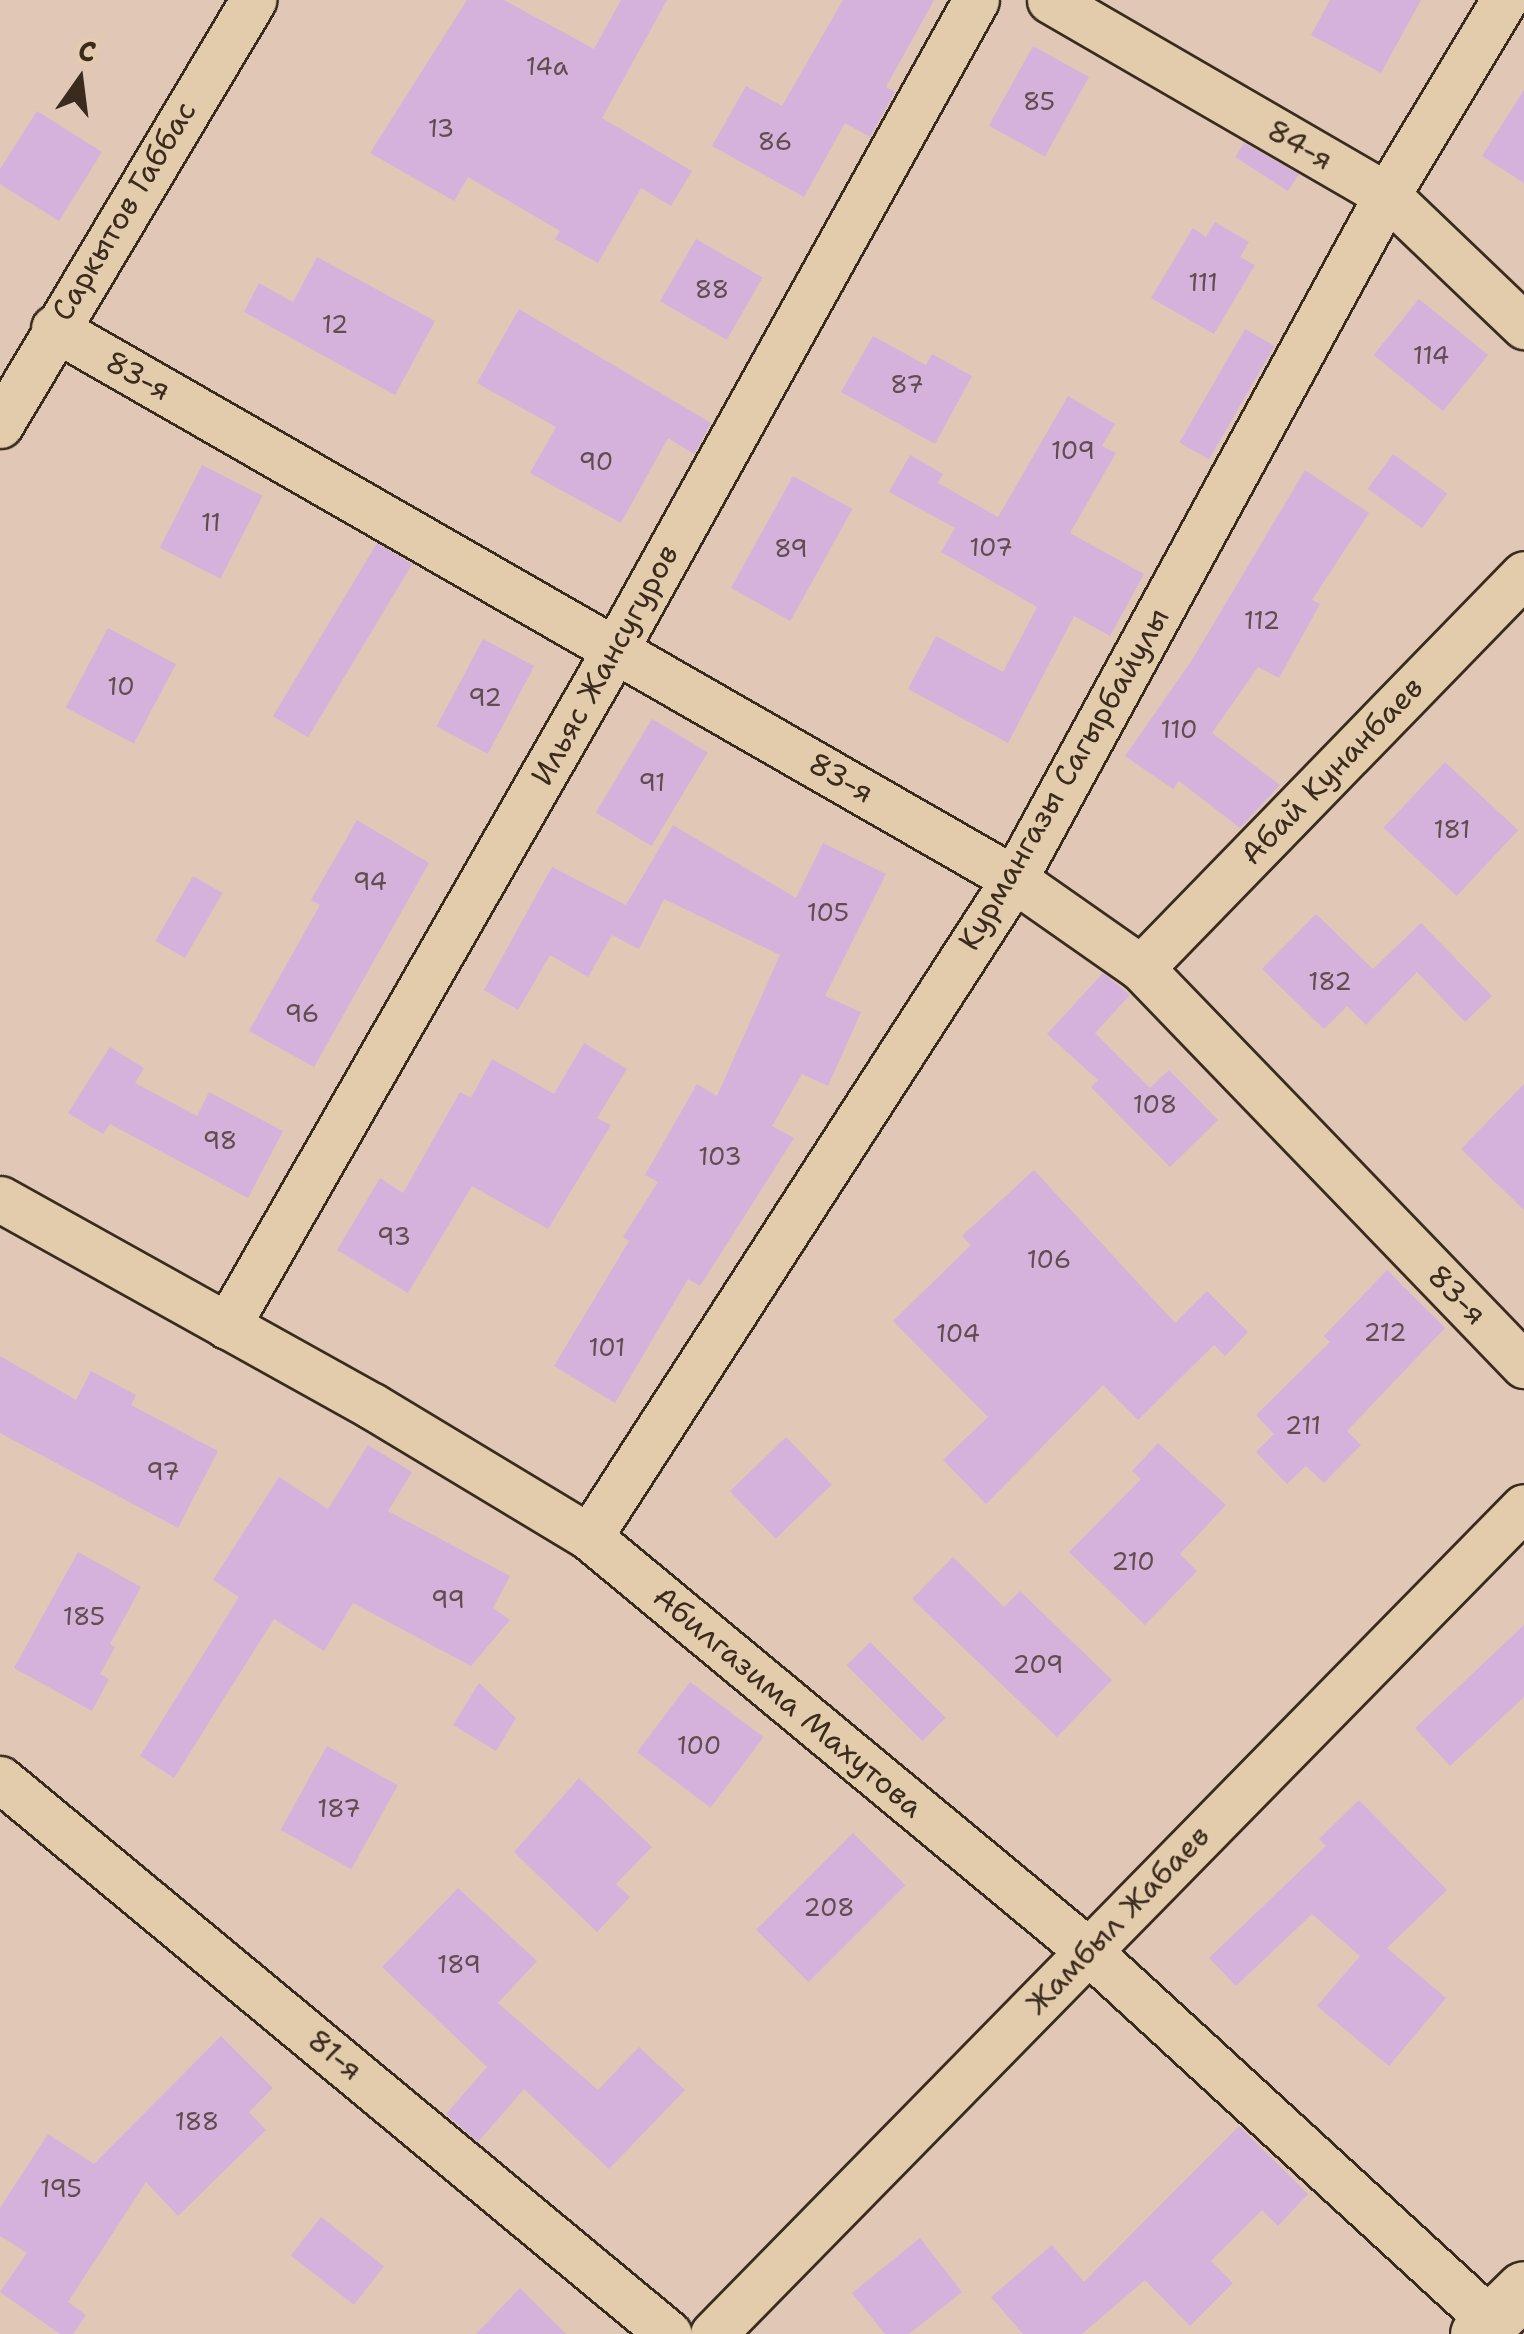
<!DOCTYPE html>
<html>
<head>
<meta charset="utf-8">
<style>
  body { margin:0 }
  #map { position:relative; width:1524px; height:2334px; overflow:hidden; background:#e0c7b6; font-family:"Shantell Sans",sans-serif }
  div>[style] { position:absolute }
  .building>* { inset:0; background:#d5b2dc; transform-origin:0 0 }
  .roads { filter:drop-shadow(2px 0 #3b2a1e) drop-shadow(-2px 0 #3b2a1e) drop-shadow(0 2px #3b2a1e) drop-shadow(0 -2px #3b2a1e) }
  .minor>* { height:45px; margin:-22.5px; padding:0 22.5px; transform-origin:22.5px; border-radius:22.5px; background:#e3ccac }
  .highway>* { height:55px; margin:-27.5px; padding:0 27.5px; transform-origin:27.5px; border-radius:27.5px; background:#e3ccac }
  span { translate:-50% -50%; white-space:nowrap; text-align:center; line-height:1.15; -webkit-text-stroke:9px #e3ccac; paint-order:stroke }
  .number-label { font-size:25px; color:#624c4e }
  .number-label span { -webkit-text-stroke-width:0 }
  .street-label { font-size:30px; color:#3b2a1e }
  .north { position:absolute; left:30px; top:30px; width:100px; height:100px; -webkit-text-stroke:8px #e3ccac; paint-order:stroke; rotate:14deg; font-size:28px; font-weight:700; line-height:40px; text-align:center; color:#3b2a1e }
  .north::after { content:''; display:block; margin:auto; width:35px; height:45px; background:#3b2a1e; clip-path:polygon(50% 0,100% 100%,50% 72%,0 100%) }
</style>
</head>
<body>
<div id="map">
  <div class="building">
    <i style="clip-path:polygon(467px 0,504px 0,594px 49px,621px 0,667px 0,602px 118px,692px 171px,671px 206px,641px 188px,598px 263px,555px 239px,560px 231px,468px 177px,454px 201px,370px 153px)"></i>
    <i style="clip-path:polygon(843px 0,934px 0,886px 87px,895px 92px,870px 137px,845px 123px,804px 197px,712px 146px,746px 86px,782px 106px)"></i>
    <i style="clip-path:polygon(1330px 0,1421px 0,1381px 73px,1311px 35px)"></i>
    <i style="left:1033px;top:46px;width:64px;height:91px;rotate:29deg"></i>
    <i style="clip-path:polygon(1524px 90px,1524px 183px,1482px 156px)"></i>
    <i style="clip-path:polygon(37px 111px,102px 152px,59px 221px,0 184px,0 169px)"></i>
    <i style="clip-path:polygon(1244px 143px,1299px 174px,1288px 191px,1235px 157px)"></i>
    <i style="clip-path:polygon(1215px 222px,1249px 242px,1240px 257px,1255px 265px,1214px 334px,1151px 298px,1193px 228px,1206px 237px)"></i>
    <i style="left:696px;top:239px;width:77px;height:72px;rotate:30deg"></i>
    <i style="clip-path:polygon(317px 257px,435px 321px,395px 395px,244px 312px,259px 283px,293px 302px)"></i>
    <i style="left:1419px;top:299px;width:89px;height:72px;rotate:39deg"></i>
    <i style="clip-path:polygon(519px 309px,711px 423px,694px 454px,668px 438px,621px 523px,530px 473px,556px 427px,477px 383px)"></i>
    <i style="left:1245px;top:329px;width:34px;height:131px;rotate:30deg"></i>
    <i style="clip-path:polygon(873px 336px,926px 365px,932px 354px,972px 376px,935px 444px,841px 392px)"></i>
    <i style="clip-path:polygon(1068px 396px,1115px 424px,1102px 446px,1116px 453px,1070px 533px,1144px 574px,1110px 636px,1074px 616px,1008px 743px,908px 689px,936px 636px,1003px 672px,1037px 607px,941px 552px,955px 528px,889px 492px,910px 455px,943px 474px,938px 483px,998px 517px)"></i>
    <i style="left:1393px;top:454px;width:67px;height:43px;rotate:36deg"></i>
    <i style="left:202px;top:465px;width:68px;height:93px;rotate:27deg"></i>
    <i style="clip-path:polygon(1305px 470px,1369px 513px,1312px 600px,1320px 604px,1279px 678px,1258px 667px,1212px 733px,1280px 785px,1240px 828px,1179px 781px,1173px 789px,1125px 756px,1192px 660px)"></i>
    <i style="left:793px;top:476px;width:68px;height:128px;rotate:29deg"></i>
    <i style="left:377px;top:543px;width:41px;height:202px;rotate:31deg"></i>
    <i style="left:108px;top:628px;width:77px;height:90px;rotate:28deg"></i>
    <i style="left:483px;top:639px;width:58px;height:99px;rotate:28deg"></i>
    <i style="left:652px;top:719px;width:65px;height:109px;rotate:31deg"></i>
    <i style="left:1445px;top:762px;width:100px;height:90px;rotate:43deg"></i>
    <i style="clip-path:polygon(357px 820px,429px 863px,314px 1067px,249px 1031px,320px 905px,311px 900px)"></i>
    <i style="clip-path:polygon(673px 825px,796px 898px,823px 843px,886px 874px,825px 996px,861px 1012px,828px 1086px,802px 1074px,772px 1126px,794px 1138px,700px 1286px,688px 1279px,615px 1403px,554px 1366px,629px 1241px,623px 1237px,658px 1182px,645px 1175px,697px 1084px,717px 1096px,780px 955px,664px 899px,639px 949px,612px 935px,588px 977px,550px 955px,518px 1010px,484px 990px,552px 867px,626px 905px)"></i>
    <i style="left:193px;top:876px;width:34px;height:75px;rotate:30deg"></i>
    <i style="clip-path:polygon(1316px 914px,1373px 969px,1421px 923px,1492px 996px,1465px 1022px,1417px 972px,1366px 1025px,1347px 1006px,1324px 1029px,1262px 969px)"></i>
    <i style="clip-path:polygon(1103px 973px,1130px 995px,1095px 1033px,1150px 1088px,1169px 1070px,1218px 1120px,1170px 1167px,1091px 1087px,1098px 1080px,1047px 1034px)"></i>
    <i style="clip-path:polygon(584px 1043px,627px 1069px,597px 1118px,611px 1125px,548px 1229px,472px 1186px,408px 1293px,337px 1250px,380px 1178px,403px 1193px,460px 1092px,471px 1098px,492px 1059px,554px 1094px)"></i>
    <i style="clip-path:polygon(110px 1047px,144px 1068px,135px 1083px,197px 1116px,209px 1092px,283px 1131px,248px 1198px,110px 1124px,103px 1134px,68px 1113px)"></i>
    <i style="clip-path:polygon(1524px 1084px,1524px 1210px,1461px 1149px)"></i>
    <i style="clip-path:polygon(1034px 1170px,1175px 1323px,1207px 1291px,1248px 1332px,1225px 1356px,1214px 1345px,1138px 1420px,1103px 1385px,986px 1504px,943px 1460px,988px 1417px,893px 1321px,971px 1245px,962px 1236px)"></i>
    <i style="clip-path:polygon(1387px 1270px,1445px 1328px,1347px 1431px,1361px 1445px,1324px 1483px,1306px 1466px,1287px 1484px,1256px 1452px,1274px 1434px,1256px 1415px,1330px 1342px,1324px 1336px)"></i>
    <i style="clip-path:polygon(0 1356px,76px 1400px,91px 1371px,136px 1395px,131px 1405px,218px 1451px,178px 1528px,0 1433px)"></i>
    <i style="left:786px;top:1437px;width:66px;height:78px;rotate:46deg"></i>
    <i style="clip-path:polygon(1158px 1443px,1226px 1505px,1180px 1554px,1197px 1571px,1145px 1625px,1069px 1552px,1141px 1479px,1132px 1471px)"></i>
    <i style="clip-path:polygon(368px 1445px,412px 1472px,388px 1511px,510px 1576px,493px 1608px,510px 1620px,471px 1666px,353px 1603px,324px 1651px,274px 1619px,174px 1778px,140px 1756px,239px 1597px,213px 1580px,279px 1477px,328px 1509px)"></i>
    <i style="clip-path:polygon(78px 1552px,141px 1587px,110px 1644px,115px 1647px,100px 1674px,109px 1679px,92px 1711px,14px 1668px)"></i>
    <i style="clip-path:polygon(953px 1557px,1004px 1607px,1020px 1591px,1112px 1680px,1057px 1737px,912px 1599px)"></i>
    <i style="clip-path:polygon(1524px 1625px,1524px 1697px,1450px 1766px,1415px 1728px)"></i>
    <i style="left:870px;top:1642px;width:107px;height:33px;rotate:45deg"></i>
    <i style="left:690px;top:1682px;width:92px;height:88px;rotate:37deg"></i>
    <i style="clip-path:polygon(479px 1683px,516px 1718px,496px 1751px,453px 1725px)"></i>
    <i style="left:327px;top:1746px;width:81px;height:96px;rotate:29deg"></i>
    <i style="clip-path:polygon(579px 1778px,652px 1847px,616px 1884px,630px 1897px,597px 1932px,514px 1852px)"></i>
    <i style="clip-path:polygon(1359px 1800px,1447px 1890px,1387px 1948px,1446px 1998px,1389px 2066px,1317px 2006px,1360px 1956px,1312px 1914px,1236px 1986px,1209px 1958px,1326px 1846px,1319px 1839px)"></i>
    <i style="left:853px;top:1833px;width:74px;height:137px;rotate:45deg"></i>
    <i style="clip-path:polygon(458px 1888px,537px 1961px,498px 2003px,598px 2090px,639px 2047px,685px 2090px,609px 2169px,524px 2089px,478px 2142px,446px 2114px,487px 2067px,382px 1967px)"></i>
    <i style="clip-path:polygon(221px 2036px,273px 2088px,249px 2112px,266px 2130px,178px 2216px,146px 2182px,68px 2302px,86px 2315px,73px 2334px,60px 2334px,0 2292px,27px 2253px,0 2236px,0 2208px,48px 2134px,94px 2164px)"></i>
    <i style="clip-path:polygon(1239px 2126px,1308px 2194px,1278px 2226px,1262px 2210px,1211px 2261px,1233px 2283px,1190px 2326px,1145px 2280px,1082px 2334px,1023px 2334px,991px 2297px,1052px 2245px,1084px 2282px)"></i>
    <i style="left:321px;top:2217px;width:80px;height:49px;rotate:38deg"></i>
    <i style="clip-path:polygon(920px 2238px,962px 2292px,909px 2334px,885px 2334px,852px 2293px)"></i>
    <i style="clip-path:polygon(520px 2288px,566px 2334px,476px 2334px)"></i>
  </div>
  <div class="roads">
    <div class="minor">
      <i style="left:1050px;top:0;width:389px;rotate:30.1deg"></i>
      <i style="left:1387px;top:195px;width:190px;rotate:43.7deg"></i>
      <i style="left:54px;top:328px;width:1107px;rotate:29.85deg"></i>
      <i style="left:1014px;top:879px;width:155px;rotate:35deg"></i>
      <i style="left:1141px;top:968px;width:552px;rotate:46.03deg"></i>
      <i style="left:0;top:425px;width:495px;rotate:-59.2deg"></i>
      <i style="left:1141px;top:968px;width:549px;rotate:-45.81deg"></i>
      <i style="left:0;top:1199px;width:426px;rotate:29.1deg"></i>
      <i style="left:372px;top:1406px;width:253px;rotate:31.1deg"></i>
      <i style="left:589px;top:1537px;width:647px;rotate:39.67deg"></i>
      <i style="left:1087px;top:1950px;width:549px;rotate:42.56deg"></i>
      <i style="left:227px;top:1326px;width:784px;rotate:-60.16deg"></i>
      <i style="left:617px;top:646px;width:739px;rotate:-60.94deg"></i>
      <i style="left:589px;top:1537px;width:783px;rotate:-57.14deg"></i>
      <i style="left:1014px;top:879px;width:779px;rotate:-61.4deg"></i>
      <i style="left:1387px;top:195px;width:227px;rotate:-59deg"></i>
      <i style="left:0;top:1779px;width:869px;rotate:39.68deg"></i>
      <i style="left:713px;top:2334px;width:1158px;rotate:-45.56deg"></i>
    </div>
    <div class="highway">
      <i style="left:1478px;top:2334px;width:64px;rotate:-44.4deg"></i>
    </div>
  </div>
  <div class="number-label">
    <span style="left:547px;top:66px">14а</span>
    <span style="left:1039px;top:101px">85</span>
    <span style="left:441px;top:128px">13</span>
    <span style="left:775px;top:141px">86</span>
    <span style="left:1203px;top:282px">111</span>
    <span style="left:712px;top:289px">88</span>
    <span style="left:335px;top:324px">12</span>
    <span style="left:1431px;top:355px">114</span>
    <span style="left:907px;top:384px">87</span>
    <span style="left:1073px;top:450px">109</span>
    <span style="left:596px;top:461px">90</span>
    <span style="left:211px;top:522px">11</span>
    <span style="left:991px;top:547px">107</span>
    <span style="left:791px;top:548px">89</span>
    <span style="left:1262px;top:620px">112</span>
    <span style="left:121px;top:686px">10</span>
    <span style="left:485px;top:697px">92</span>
    <span style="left:1179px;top:729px">110</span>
    <span style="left:652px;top:782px">91</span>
    <span style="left:1452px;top:829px">181</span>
    <span style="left:370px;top:881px">94</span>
    <span style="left:828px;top:912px">105</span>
    <span style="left:1330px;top:981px">182</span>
    <span style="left:302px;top:1013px">96</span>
    <span style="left:1155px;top:1104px">108</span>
    <span style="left:220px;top:1140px">98</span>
    <span style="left:720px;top:1156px">103</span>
    <span style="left:394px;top:1236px">93</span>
    <span style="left:1049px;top:1259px">106</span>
    <span style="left:1385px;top:1332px">212</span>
    <span style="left:958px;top:1333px">104</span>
    <span style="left:607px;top:1347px">101</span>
    <span style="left:1303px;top:1425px">211</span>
    <span style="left:163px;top:1471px">97</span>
    <span style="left:1133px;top:1561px">210</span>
    <span style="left:448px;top:1599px">99</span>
    <span style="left:84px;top:1616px">185</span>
    <span style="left:1038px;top:1664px">209</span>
    <span style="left:699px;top:1745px">100</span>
    <span style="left:339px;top:1808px">187</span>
    <span style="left:829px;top:1907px">208</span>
    <span style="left:459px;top:1964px">189</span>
    <span style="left:197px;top:2121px">188</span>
    <span style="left:61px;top:2188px">195</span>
  </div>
  <div class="street-label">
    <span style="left:1300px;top:145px;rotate:30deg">84-я</span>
    <span style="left:124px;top:211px;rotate:-59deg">Саркытов Габбас</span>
    <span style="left:138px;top:376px;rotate:29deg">83-я</span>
    <span style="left:605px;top:665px;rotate:-61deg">Ильяс Жансугуров</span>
    <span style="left:1332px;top:771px;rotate:-46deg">Абай Кунанбаев</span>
    <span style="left:841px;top:778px;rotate:30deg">83-я</span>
    <span style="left:1064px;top:779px;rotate:-60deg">Курмангазы Сагырбайулы</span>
    <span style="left:1457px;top:1295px;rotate:46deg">83-я</span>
    <span style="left:788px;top:1702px;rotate:40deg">Абилгазима Махутова</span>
    <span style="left:1118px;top:1920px;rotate:-46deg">Жамбыл Жабаев</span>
    <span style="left:335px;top:2055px;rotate:40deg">81-я</span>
  </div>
  <div class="north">С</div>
</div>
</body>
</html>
